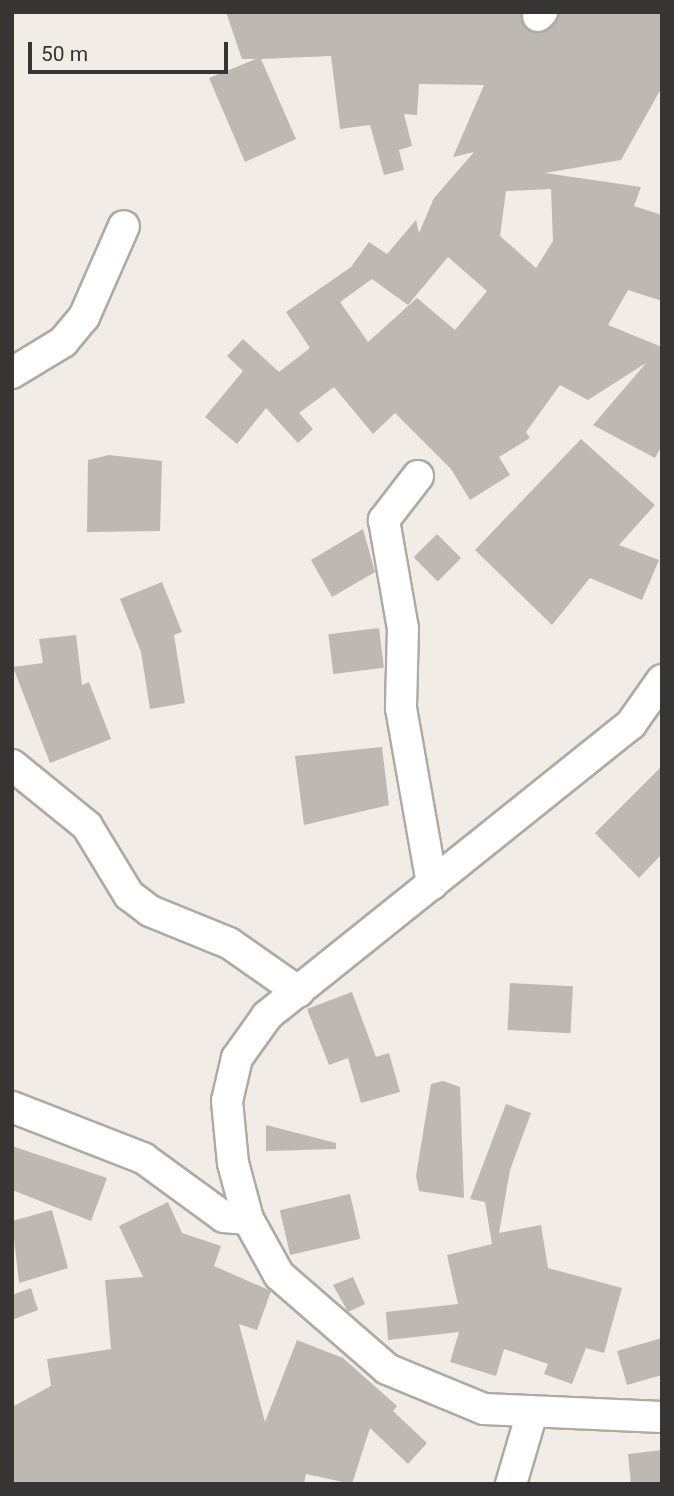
<!DOCTYPE html>
<html>
<head>
<meta charset="utf-8">
<style>
  body { margin:0 }
  #map { position:relative; width:674px; height:1496px; overflow:hidden; background:#f1ece6; font-family:Roboto,sans-serif }
  div>[style] { position:absolute }
  .building>* { inset:0; background:#bdb8b2; transform-origin:0 0 }
  .roads { filter:drop-shadow(2px 0 #aeaaa4) drop-shadow(-2px 0 #aeaaa4) drop-shadow(0 2px #aeaaa4) drop-shadow(0 -2px #aeaaa4) }
  .minor>* { height:30px; margin:-15px; padding:0 15px; transform-origin:15px; border-radius:15px; background:#fff }
  span { translate:-50% -50%; white-space:nowrap; text-align:center; line-height:1.15; -webkit-text-stroke:6px #f1ece6; paint-order:stroke }
  .frame { position:absolute; inset:0; border:14px solid #373533; pointer-events:none }
  .scale { position:absolute; left:28px; top:42px; width:200px; height:32px; box-sizing:border-box; border:4px solid #373533; border-top:0; padding-left:9px; font-size:21px; line-height:24px; white-space:nowrap; color:#373533; -webkit-text-stroke:5px #f1ece6; paint-order:stroke }
</style>
</head>
<body>
<div id="map">
  <div class="building">
    <i style="clip-path:polygon(evenodd,226px 12px,521px 12px,534px 33px,550px 28px,559px 12px,662px 12px,662px 87px,621px 160px,545px 173px,641px 187px,634px 206px,662px 215px,662px 301px,628px 290px,608px 325px,662px 347px,662px 445px,655px 458px,593px 425px,646px 363px,588px 400px,560px 385px,526px 432px,530px 438px,499px 457px,510px 475px,470px 500px,451px 469px,395px 413px,373px 434px,334px 387px,299px 413px,313px 429px,298px 443px,266px 408px,237px 444px,205px 417px,243px 371px,227px 356px,243px 339px,279px 372px,310px 348px,286px 312px,351px 267px,369px 242px,387px 254px,416px 220px,419px 233px,434px 198px,474px 152px,453px 157px,484px 85px,419px 84px,417px 115px,404px 114px,412px 146px,399px 150px,404px 170px,384px 175px,370px 125px,340px 129px,331px 56px,261px 59px,296px 139px,245px 162px,209px 78px,256px 59px,242px 59px,226px 12px,551px 189px,553px 241px,536px 268px,500px 236px,506px 191px,551px 189px,226px 12px,448px 257px,487px 291px,455px 330px,417px 298px,368px 342px,340px 302px,372px 279px,408px 305px,448px 257px)"></i>
    <i style="clip-path:polygon(581px 439px,655px 505px,619px 545px,659px 560px,642px 600px,590px 578px,552px 625px,475px 550px)"></i>
    <i style="clip-path:polygon(109px 455px,162px 461px,160px 531px,87px 532px,88px 460px)"></i>
    <i style="clip-path:polygon(363px 529px,375px 572px,332px 597px,311px 560px)"></i>
    <i style="left:437px;top:534px;width:34px;height:33px;rotate:45deg"></i>
    <i style="clip-path:polygon(162px 582px,182px 632px,174px 635px,185px 703px,150px 709px,141px 652px,120px 599px)"></i>
    <i style="left:379px;top:628px;width:40px;height:51px;rotate:83deg"></i>
    <i style="clip-path:polygon(76px 635px,82px 685px,89px 682px,111px 739px,50px 763px,13px 667px,43px 663px,39px 639px)"></i>
    <i style="clip-path:polygon(382px 747px,389px 805px,304px 825px,295px 756px)"></i>
    <i style="clip-path:polygon(662px 766px,662px 854px,639px 878px,595px 833px)"></i>
    <i style="left:510px;top:983px;width:63px;height:47px;rotate:3deg"></i>
    <i style="clip-path:polygon(352px 992px,376px 1057px,389px 1053px,400px 1092px,361px 1103px,348px 1058px,329px 1065px,307px 1009px)"></i>
    <i style="clip-path:polygon(443px 1081px,460px 1087px,464px 1198px,419px 1191px,416px 1176px,431px 1084px)"></i>
    <i style="clip-path:polygon(506px 1104px,531px 1113px,510px 1170px,499px 1233px,541px 1225px,548px 1268px,622px 1288px,604px 1353px,586px 1348px,572px 1384px,544px 1374px,548px 1364px,504px 1349px,496px 1376px,450px 1362px,459px 1332px,388px 1340px,386px 1312px,458px 1304px,447px 1255px,492px 1244px,485px 1202px,470px 1199px)"></i>
    <i style="clip-path:polygon(266px 1125px,336px 1143px,336px 1149px,266px 1151px)"></i>
    <i style="clip-path:polygon(12px 1146px,107px 1178px,91px 1221px,12px 1190px)"></i>
    <i style="left:350px;top:1194px;width:46px;height:72px;rotate:77deg"></i>
    <i style="clip-path:polygon(168px 1202px,182px 1233px,221px 1246px,214px 1266px,271px 1291px,257px 1330px,239px 1324px,265px 1422px,297px 1340px,343px 1358px,397px 1406px,393px 1411px,427px 1443px,408px 1464px,370px 1428px,352px 1484px,306px 1474px,304px 1484px,12px 1484px,12px 1407px,51px 1386px,47px 1359px,111px 1349px,105px 1280px,143px 1277px,119px 1226px)"></i>
    <i style="clip-path:polygon(52px 1210px,68px 1268px,19px 1283px,12px 1221px)"></i>
    <i style="clip-path:polygon(353px 1277px,365px 1304px,348px 1312px,333px 1285px)"></i>
    <i style="clip-path:polygon(31px 1288px,38px 1310px,12px 1320px,12px 1295px)"></i>
    <i style="clip-path:polygon(662px 1338px,662px 1375px,627px 1385px,617px 1351px)"></i>
    <i style="clip-path:polygon(662px 1450px,662px 1484px,631px 1484px,628px 1454px)"></i>
  </div>
  <div class="roads">
    <div class="minor">
      <i style="left:538px;top:16px;width:6px;rotate:-45deg"></i>
      <i style="left:12px;top:373px;width:60px;rotate:-31.3deg"></i>
      <i style="left:63px;top:342px;width:33px;rotate:-50deg"></i>
      <i style="left:84px;top:317px;width:99px;rotate:-66.3deg"></i>
      <i style="left:418px;top:476px;width:56px;rotate:127.7deg"></i>
      <i style="left:384px;top:520px;width:111px;rotate:80.1deg"></i>
      <i style="left:403px;top:629px;width:79px;rotate:91.5deg"></i>
      <i style="left:401px;top:708px;width:179px;rotate:80deg"></i>
      <i style="left:662px;top:680px;width:54px;rotate:125.2deg"></i>
      <i style="left:631px;top:724px;width:467px;rotate:141.3deg"></i>
      <i style="left:267px;top:1016px;width:52px;rotate:125.5deg"></i>
      <i style="left:237px;top:1058px;width:44px;rotate:103.1deg"></i>
      <i style="left:227px;top:1101px;width:62px;rotate:84.5deg"></i>
      <i style="left:233px;top:1163px;width:58px;rotate:75deg"></i>
      <i style="left:248px;top:1219px;width:64px;rotate:61deg"></i>
      <i style="left:279px;top:1275px;width:143px;rotate:41deg"></i>
      <i style="left:387px;top:1369px;width:105px;rotate:22.4deg"></i>
      <i style="left:484px;top:1409px;width:178px;rotate:2.6deg"></i>
      <i style="left:12px;top:765px;width:97px;rotate:39.1deg"></i>
      <i style="left:87px;top:826px;width:81px;rotate:58.7deg"></i>
      <i style="left:129px;top:895px;width:26px;rotate:37deg"></i>
      <i style="left:150px;top:911px;width:85px;rotate:22.1deg"></i>
      <i style="left:229px;top:943px;width:85px;rotate:35deg"></i>
      <i style="left:12px;top:1107px;width:141px;rotate:21.3deg"></i>
      <i style="left:143px;top:1158px;width:100px;rotate:36.1deg"></i>
      <i style="left:224px;top:1217px;width:24px;rotate:5deg"></i>
      <i style="left:511px;top:1484px;width:71px;rotate:-73.6deg"></i>
    </div>
  </div>
  <div class="frame"></div>
  <div class="scale">50 m</div>
</div>
</body>
</html>
